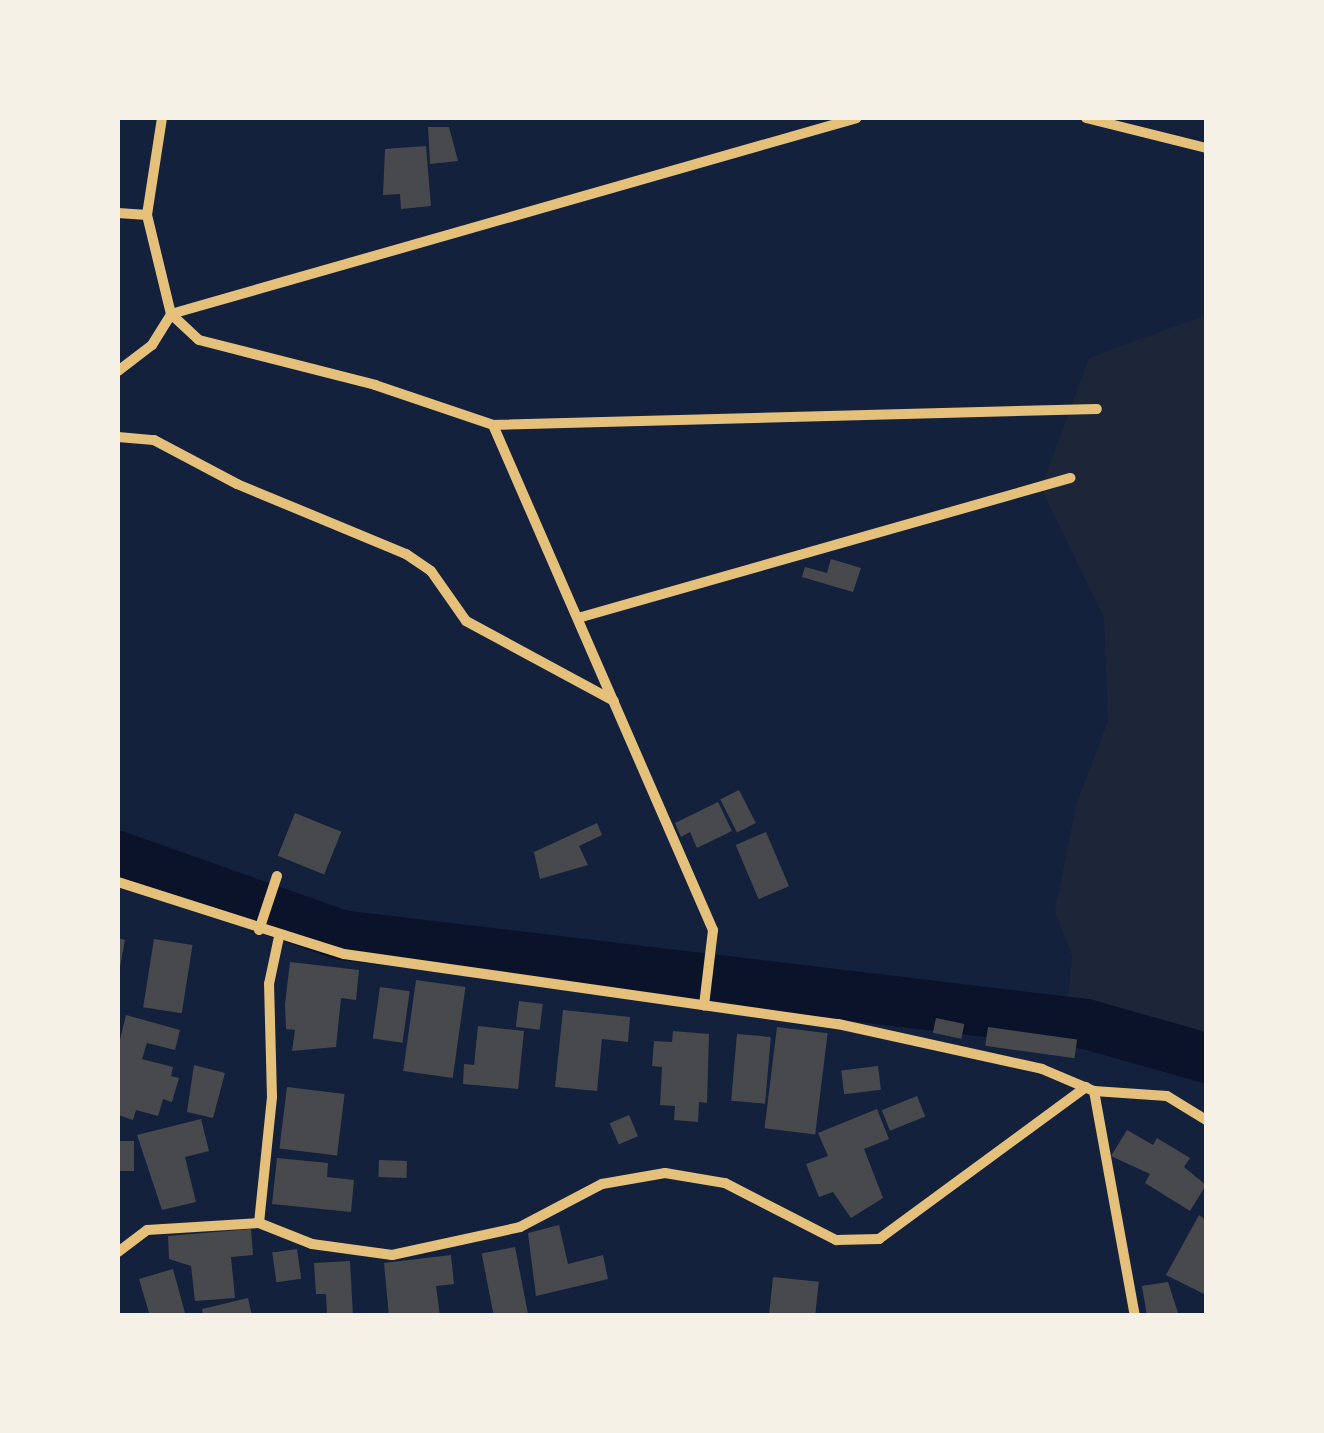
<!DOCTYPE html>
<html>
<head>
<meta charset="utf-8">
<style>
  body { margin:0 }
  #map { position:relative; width:1324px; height:1433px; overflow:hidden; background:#14213d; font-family:"Fira Sans",sans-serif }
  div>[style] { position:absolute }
  .green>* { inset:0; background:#1d2539 }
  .river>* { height:50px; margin:-25px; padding:0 25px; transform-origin:25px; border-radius:25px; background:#0b132b }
  .building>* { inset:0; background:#48494c; transform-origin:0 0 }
  .minor>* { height:10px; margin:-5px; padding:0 5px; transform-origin:5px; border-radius:5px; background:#e5c07b }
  span { translate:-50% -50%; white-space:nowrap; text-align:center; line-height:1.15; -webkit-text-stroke:8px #f6f1e7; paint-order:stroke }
  .frame { position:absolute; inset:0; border:120px solid #f6f1e7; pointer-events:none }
</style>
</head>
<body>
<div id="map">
  <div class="green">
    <i style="clip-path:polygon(1206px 315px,1206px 1035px,1067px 1007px,1072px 956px,1055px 912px,1076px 805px,1108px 721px,1104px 618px,1041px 488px,1089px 358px)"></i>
  </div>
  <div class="river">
    <i style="left:118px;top:856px;width:237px;rotate:19.5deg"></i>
    <i style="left:341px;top:935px;width:750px;rotate:6.81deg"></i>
    <i style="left:1086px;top:1024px;width:125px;rotate:15.8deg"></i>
  </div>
  <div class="building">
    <i style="clip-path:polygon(428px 127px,449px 127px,458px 161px,430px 164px)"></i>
    <i style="clip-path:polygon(426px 146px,431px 206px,401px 209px,400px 194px,383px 195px,385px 149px)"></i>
    <i style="clip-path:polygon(831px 559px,861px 568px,853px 592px,802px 577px,805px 567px,827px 573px)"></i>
    <i style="left:739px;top:790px;width:37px;height:21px;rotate:63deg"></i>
    <i style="clip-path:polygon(718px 802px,732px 831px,697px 848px,690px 832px,681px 837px,675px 823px)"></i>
    <i style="left:295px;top:813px;width:50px;height:46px;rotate:22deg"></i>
    <i style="clip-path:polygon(597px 823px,602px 835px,579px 846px,588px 865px,540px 879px,534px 852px)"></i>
    <i style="left:766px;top:832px;width:59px;height:33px;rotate:67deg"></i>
    <i style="clip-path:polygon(118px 938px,125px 940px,119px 972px,118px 972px)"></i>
    <i style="left:154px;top:939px;width:39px;height:69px;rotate:9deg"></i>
    <i style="clip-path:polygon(290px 962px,359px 970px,356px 1000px,341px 998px,336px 1047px,292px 1051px,295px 1030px,286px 1029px,285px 1004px)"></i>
    <i style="left:416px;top:980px;width:50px;height:92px;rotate:8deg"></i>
    <i style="left:380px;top:987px;width:30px;height:52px;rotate:8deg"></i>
    <i style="left:519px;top:1001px;width:24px;height:26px;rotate:7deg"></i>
    <i style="clip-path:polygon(563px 1010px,630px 1017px,628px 1042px,602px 1039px,597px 1091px,555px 1087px)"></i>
    <i style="clip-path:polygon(126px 1015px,180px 1030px,175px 1050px,147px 1043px,142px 1059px,173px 1067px,171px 1076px,179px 1078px,172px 1102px,163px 1099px,158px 1116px,136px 1110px,133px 1120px,118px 1115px,118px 1048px)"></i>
    <i style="left:936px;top:1018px;width:29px;height:15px;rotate:12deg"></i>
    <i style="clip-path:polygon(478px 1026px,524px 1031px,518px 1089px,463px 1084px,464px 1064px,474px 1065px)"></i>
    <i style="left:777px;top:1027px;width:51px;height:102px;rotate:7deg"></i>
    <i style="left:988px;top:1027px;width:90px;height:19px;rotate:8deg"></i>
    <i style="clip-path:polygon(673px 1031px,709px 1034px,707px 1103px,699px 1102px,698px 1122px,674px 1120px,675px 1106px,660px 1105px,662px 1067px,652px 1066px,654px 1041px,672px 1042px)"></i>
    <i style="left:737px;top:1034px;width:34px;height:67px;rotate:5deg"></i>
    <i style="clip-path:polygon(194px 1065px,225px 1073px,213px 1118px,187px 1112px)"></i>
    <i style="left:878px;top:1066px;width:24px;height:37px;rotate:83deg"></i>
    <i style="left:287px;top:1087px;width:58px;height:62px;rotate:7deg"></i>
    <i style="left:917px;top:1096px;width:22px;height:38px;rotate:68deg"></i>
    <i style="clip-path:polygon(877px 1109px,889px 1139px,864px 1149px,883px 1198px,851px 1218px,833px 1192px,819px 1197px,806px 1164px,828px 1156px,818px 1133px)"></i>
    <i style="left:629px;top:1115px;width:23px;height:21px;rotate:67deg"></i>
    <i style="clip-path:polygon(201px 1119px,209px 1151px,185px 1157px,196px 1202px,162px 1210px,137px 1135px)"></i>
    <i style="clip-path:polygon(1127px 1130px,1153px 1145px,1157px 1138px,1190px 1158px,1184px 1167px,1206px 1185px,1190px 1211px,1145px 1183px,1150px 1174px,1111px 1156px)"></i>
    <i style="left:118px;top:1141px;width:16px;height:30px"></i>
    <i style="clip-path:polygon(277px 1158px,328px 1163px,327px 1177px,354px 1180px,351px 1212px,272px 1204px)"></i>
    <i style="left:379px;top:1160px;width:28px;height:17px;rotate:2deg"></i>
    <i style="clip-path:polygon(1199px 1215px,1206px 1220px,1206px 1295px,1166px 1275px)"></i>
    <i style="clip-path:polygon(559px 1225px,568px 1264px,603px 1255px,608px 1279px,536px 1296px,528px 1233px)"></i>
    <i style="clip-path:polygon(251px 1229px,253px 1255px,231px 1257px,235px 1298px,195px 1301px,191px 1266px,169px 1259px,168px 1236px)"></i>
    <i style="left:515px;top:1247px;width:68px;height:34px;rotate:79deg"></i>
    <i style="left:297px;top:1249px;width:30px;height:25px;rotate:82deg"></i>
    <i style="clip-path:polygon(451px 1255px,454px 1284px,436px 1286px,440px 1316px,389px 1316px,384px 1263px)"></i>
    <i style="clip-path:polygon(350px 1261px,353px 1316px,327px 1316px,326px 1294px,316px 1294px,314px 1263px)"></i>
    <i style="clip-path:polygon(173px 1269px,185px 1313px,150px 1316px,139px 1279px)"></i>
    <i style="left:773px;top:1277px;width:46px;height:39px;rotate:6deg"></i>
    <i style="clip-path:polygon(1168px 1282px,1179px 1316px,1147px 1316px,1142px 1286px)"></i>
    <i style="clip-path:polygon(248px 1298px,252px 1316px,203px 1316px,202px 1309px)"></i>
  </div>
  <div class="minor">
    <i style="left:162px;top:118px;width:98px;rotate:98.8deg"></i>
    <i style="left:147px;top:215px;width:102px;rotate:76.4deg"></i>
    <i style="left:171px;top:314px;width:38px;rotate:43deg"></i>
    <i style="left:199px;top:340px;width:182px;rotate:14.3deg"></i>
    <i style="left:375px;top:385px;width:125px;rotate:18.7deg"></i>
    <i style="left:493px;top:425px;width:551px;rotate:66.46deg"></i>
    <i style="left:713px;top:930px;width:76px;rotate:96.8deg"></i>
    <i style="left:1086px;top:118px;width:124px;rotate:14deg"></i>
    <i style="left:118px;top:213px;width:29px;rotate:4deg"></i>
    <i style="left:118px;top:371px;width:43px;rotate:-37.4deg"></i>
    <i style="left:152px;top:345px;width:36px;rotate:-58deg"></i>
    <i style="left:171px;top:314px;width:713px;rotate:-15.95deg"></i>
    <i style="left:493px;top:425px;width:604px;rotate:-1.52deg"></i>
    <i style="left:118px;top:437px;width:36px;rotate:5deg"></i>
    <i style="left:154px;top:440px;width:94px;rotate:27.9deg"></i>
    <i style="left:237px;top:484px;width:183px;rotate:22.5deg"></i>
    <i style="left:406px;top:554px;width:30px;rotate:34deg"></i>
    <i style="left:431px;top:571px;width:61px;rotate:55deg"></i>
    <i style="left:466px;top:621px;width:168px;rotate:28.4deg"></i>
    <i style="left:578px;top:618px;width:512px;rotate:-15.88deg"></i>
    <i style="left:118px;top:882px;width:237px;rotate:17.7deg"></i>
    <i style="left:344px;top:954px;width:499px;rotate:8.1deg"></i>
    <i style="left:838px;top:1024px;width:209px;rotate:12.4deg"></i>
    <i style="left:1042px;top:1069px;width:56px;rotate:22.9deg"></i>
    <i style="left:1094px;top:1091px;width:73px;rotate:3.9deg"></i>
    <i style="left:1167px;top:1096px;width:46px;rotate:31.6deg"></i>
    <i style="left:259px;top:930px;width:57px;rotate:-71.6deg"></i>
    <i style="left:1094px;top:1091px;width:229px;rotate:79.7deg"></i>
    <i style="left:259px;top:1223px;width:127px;rotate:-84.1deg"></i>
    <i style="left:272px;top:1097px;width:113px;rotate:-91.5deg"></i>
    <i style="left:269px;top:984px;width:48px;rotate:-78deg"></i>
    <i style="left:118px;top:1252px;width:36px;rotate:-37deg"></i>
    <i style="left:147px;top:1230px;width:112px;rotate:-3.6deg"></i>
    <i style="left:259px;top:1223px;width:57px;rotate:21.6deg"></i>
    <i style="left:312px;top:1244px;width:81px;rotate:7.8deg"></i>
    <i style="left:392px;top:1255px;width:131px;rotate:-12.3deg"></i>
    <i style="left:520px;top:1227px;width:93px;rotate:-27.7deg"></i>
    <i style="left:602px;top:1184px;width:64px;rotate:-9.9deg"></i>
    <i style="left:665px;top:1173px;width:61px;rotate:9.5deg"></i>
    <i style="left:725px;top:1183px;width:125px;rotate:27.2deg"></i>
    <i style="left:836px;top:1240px;width:43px;rotate:-1.3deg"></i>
    <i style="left:879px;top:1239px;width:257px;rotate:-36.3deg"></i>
  </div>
  <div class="frame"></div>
</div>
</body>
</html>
